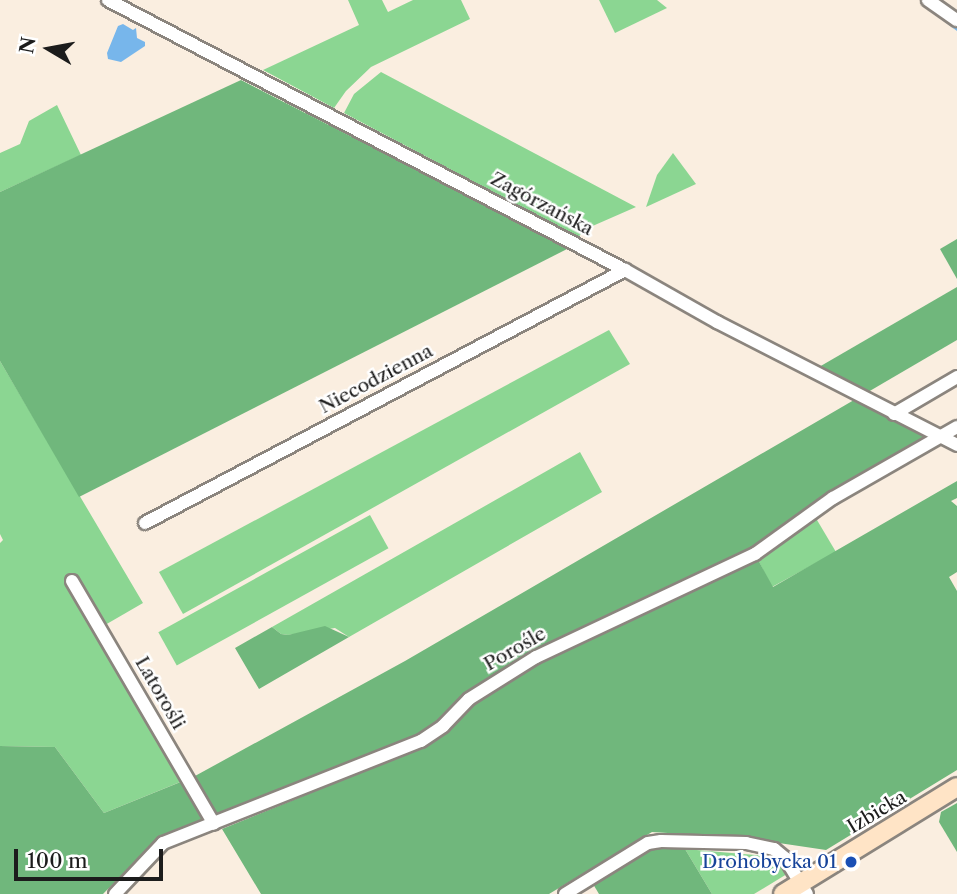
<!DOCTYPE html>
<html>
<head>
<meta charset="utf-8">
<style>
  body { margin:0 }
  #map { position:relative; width:957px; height:894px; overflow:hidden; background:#faeee0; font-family:"Libre Caslon Text",serif }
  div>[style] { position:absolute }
  .green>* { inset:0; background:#8bd692; transform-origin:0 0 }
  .forest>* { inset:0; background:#70b77c }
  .water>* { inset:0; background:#77b6eb }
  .stream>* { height:2.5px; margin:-1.25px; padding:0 1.25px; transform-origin:1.25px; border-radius:1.25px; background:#77b6eb }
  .roads { filter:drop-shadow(2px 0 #8b857e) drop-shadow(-2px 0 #8b857e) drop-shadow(0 2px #8b857e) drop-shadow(0 -2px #8b857e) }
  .street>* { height:12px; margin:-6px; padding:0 6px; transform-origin:6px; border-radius:6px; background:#fff }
  .secondary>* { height:18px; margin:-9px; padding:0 9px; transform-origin:9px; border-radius:9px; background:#ffe4c6 }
  .dots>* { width:19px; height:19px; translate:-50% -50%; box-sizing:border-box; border:4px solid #fff; border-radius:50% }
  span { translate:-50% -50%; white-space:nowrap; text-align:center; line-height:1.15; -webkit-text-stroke:5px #fff; paint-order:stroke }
  .street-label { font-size:19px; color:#1c1c1c }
  .transit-label { font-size:19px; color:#164399 }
  .right { translate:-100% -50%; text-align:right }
  .north { position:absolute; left:14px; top:14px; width:70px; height:70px; -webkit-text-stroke:5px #fff; paint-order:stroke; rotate:280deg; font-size:19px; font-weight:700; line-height:28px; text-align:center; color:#1c1c1c }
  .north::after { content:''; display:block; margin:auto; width:24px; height:32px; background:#1c1c1c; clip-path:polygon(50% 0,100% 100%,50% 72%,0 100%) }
  .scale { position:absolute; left:14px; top:849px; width:149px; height:32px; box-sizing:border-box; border:4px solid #1c1c1c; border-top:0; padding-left:9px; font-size:21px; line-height:24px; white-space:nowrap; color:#1c1c1c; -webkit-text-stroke:5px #fff; paint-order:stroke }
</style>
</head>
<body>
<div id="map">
  <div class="green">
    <i style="clip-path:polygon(348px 0,382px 0,388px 12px,413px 0,461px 0,470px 19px,371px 67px,346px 91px,334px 108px,263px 70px,359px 25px)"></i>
    <i style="clip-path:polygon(599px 0,657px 0,667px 8px,615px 33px)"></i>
    <i style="clip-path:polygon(381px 72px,636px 207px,588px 228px,578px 237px,344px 113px,354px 94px)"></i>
    <i style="clip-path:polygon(57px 105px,81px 155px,0 192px,0 153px,20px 144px,29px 121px)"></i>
    <i style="clip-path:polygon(673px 153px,696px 184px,646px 207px,657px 175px)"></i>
    <i style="clip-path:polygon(609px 330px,630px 364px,183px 614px,159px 572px)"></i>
    <i style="clip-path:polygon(0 361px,143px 603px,105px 625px,195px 776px,104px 813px,55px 747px,0 746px,0 543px,3px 540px,0 534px)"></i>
    <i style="clip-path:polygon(580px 452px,602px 492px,349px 637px,335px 628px,288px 635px,281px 634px,272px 627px)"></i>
    <i style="left:370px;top:515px;width:38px;height:242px;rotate:61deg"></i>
    <i style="clip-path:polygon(814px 515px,836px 552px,772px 587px,757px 558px)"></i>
    <i style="clip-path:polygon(685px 849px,777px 857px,787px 874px,754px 894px,712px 894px)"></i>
  </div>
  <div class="forest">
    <i style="clip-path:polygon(241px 80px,569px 248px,79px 497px,0 361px,0 192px)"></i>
    <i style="clip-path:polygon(957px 239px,957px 279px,940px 249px)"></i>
    <i style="clip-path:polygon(957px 287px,957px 340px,868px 392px,819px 367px)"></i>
    <i style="clip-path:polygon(854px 400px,926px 437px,756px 548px,510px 665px,474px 687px,442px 719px,411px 741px,333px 768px,217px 817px,195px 776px,405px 661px)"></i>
    <i style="clip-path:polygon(957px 481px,957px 498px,951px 501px,957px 506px,957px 572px,949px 577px,957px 591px,957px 770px,826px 850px,746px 838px,652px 832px,549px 894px,261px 894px,222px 829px,414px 751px,433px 740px,481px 698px,539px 661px,757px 558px,773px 587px)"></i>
    <i style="clip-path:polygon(325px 626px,349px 637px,259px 689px,235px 648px,272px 627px,281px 634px,288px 635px)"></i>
    <i style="clip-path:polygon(0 746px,55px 747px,104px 813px,183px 781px,206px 821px,157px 839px,103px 894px,0 894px)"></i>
    <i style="clip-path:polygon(957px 803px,957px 852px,939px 822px,941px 812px)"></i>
    <i style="clip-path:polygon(655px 847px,685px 849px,712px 894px,599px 894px,593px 884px)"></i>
  </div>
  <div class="water">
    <i style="clip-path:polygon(123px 24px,133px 30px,136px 28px,137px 38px,145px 42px,145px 46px,121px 62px,108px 59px,107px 53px,118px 26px)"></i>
  </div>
  <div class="stream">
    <i style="left:932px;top:10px;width:31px;rotate:37deg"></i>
  </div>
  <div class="roads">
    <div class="street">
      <i style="left:108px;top:0;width:583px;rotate:27.58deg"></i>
      <i style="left:625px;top:270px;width:106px;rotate:29.5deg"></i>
      <i style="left:717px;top:322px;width:270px;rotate:27.1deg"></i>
      <i style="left:928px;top:0;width:35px;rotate:35deg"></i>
      <i style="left:894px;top:414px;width:73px;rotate:-30.4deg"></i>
      <i style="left:145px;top:523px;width:543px;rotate:-27.79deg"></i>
      <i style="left:72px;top:581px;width:281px;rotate:59.7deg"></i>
      <i style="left:115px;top:894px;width:70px;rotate:-46.7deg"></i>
      <i style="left:163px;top:843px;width:277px;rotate:-21.6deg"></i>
      <i style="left:421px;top:741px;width:27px;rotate:-34deg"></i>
      <i style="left:443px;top:726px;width:37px;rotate:-46deg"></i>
      <i style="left:469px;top:699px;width:79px;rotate:-32.1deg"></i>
      <i style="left:536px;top:657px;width:242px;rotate:-25.2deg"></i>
      <i style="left:755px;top:554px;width:96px;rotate:-35.7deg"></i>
      <i style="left:833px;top:498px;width:143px;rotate:-29.8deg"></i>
      <i style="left:565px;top:894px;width:97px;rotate:-31.6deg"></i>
      <i style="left:648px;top:843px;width:13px;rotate:-9deg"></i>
      <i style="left:661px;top:841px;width:85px;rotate:1.3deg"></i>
      <i style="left:746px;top:843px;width:29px;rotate:12deg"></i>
      <i style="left:774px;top:849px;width:14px;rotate:39deg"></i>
      <i style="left:785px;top:858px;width:42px;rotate:58.6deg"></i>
    </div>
    <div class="secondary">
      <i style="left:783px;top:894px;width:204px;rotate:-31.6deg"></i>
    </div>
  </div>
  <div class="dots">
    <i style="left:851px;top:862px;background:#1a4fb4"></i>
  </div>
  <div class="street-label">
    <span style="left:542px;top:204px;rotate:28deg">Zagórzańska</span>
    <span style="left:376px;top:379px;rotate:-28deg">Niecodzienna</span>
    <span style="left:515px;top:649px;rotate:-30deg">Porośle</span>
    <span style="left:160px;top:693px;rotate:60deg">Latorośli</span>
    <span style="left:877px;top:812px;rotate:-31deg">Izbicka</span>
  </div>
  <div class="transit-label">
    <span class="right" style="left:837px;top:862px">Drohobycka 01</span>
  </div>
  <div class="north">N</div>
  <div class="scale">100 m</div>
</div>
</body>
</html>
